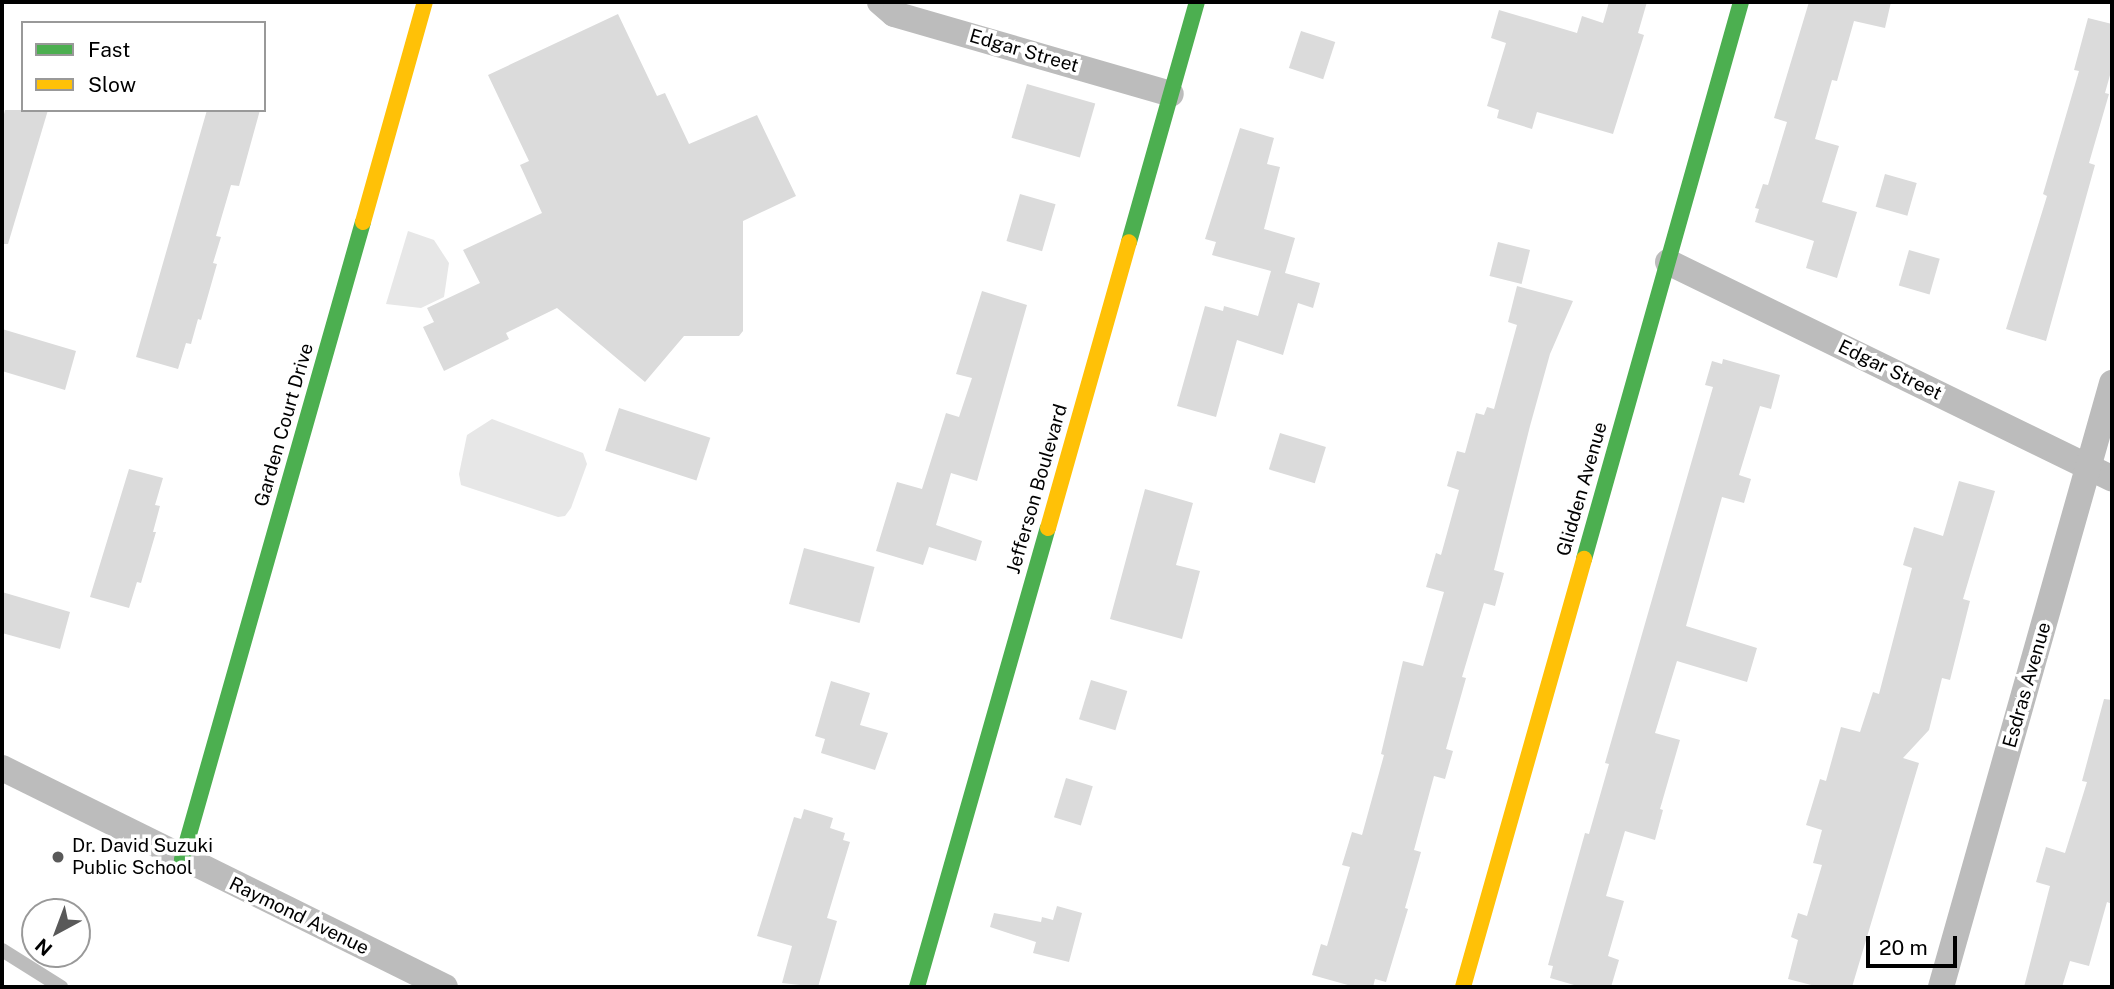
<!DOCTYPE html>
<html>
<head>
<meta charset="utf-8">
<style>
  body { margin:0 }
  #map { position:relative; width:2114px; height:989px; overflow:hidden; background:#fff; font-family:"Public Sans",sans-serif }
  div>[style] { position:absolute }
  .green>* { inset:0; background:#e7e7e7 }
  .building>* { inset:0; background:#dbdbdb; transform-origin:0 0 }
  .lane>* { height:14px; margin:-7px; padding:0 7px; transform-origin:7px; border-radius:7px; background:#bcbcbc }
  .street>* { height:26px; margin:-13px; padding:0 13px; transform-origin:13px; border-radius:13px; background:#bcbcbc }
  .fast>* { height:16px; margin:-8px; padding:0 8px; transform-origin:8px; border-radius:8px; background:#4caf50 }
  .slow>* { height:16px; margin:-8px; padding:0 8px; transform-origin:8px; border-radius:8px; background:#ffc107 }
  .dots>* { width:19px; height:19px; translate:-50% -50%; box-sizing:border-box; border:4px solid #fff; border-radius:50% }
  span { translate:-50% -50%; white-space:nowrap; text-align:center; line-height:1.15; -webkit-text-stroke:7px #fff; paint-order:stroke }
  .street-label { font-size:19px; color:#000 }
  .poi-label { font-size:19px; color:#000 }
  .left { translate:0 -50%; text-align:left }
  .frame { position:absolute; inset:0; border:4px solid #000; pointer-events:none }
  .legend { position:absolute; left:21px; top:21px; width:245px; height:91px; box-sizing:border-box; background:#fff; border:2px solid #999; margin:0; padding:9px 12px; list-style:none; font-size:21px; color:#000 }
  .legend li { display:flex; align-items:center; gap:14px; height:35px }
  .legend b { width:35px; border:2px solid #999 }
  .north { position:absolute; left:21px; top:898px; width:70px; height:70px; box-sizing:border-box; background:#fff; border:2px solid #999; border-radius:50%; rotate:221deg; font-size:19px; font-weight:700; line-height:28px; text-align:center; color:#000 }
  .north::after { content:''; display:block; margin:auto; width:24px; height:32px; background:#595959; clip-path:polygon(50% 0,100% 100%,50% 72%,0 100%) }
  .scale { position:absolute; left:1866px; top:936px; width:91px; height:32px; box-sizing:border-box; border:4px solid #000; border-top:0; padding-left:9px; font-size:21px; line-height:24px; white-space:nowrap; color:#000; -webkit-text-stroke:5px #fff; paint-order:stroke }
</style>
</head>
<body>
<div id="map">
  <div class="green">
    <i style="clip-path:polygon(408px 231px,434px 240px,449px 263px,444px 297px,421px 308px,386px 304px)"></i>
    <i style="clip-path:polygon(492px 419px,583px 453px,587px 464px,571px 508px,565px 516px,558px 517px,461px 485px,459px 474px,467px 435px)"></i>
  </div>
  <div class="building">
    <i style="clip-path:polygon(1609px 2px,1647px 2px,1638px 33px,1644px 35px,1613px 134px,1537px 112px,1532px 129px,1497px 118px,1499px 110px,1487px 106px,1506px 43px,1491px 38px,1499px 10px,1577px 33px,1582px 16px,1603px 23px)"></i>
    <i style="clip-path:polygon(1809px 2px,1891px 2px,1885px 28px,1854px 21px,1837px 81px,1832px 80px,1815px 139px,1839px 146px,1822px 202px,1857px 212px,1837px 278px,1806px 268px,1814px 241px,1755px 222px,1759px 209px,1755px 208px,1763px 184px,1768px 185px,1787px 122px,1774px 118px)"></i>
    <i style="clip-path:polygon(618px 14px,657px 96px,665px 93px,689px 144px,757px 115px,796px 196px,743px 221px,743px 331px,739px 336px,684px 336px,645px 382px,557px 308px,506px 333px,509px 339px,444px 371px,423px 327px,434px 322px,427px 308px,480px 283px,463px 250px,542px 213px,520px 165px,529px 161px,488px 75px)"></i>
    <i style="clip-path:polygon(2088px 18px,2112px 24px,2112px 68px,2105px 93px,2109px 94px,2089px 163px,2095px 165px,2046px 341px,2006px 329px,2047px 196px,2043px 194px,2079px 71px,2074px 70px)"></i>
    <i style="left:1301px;top:31px;width:36px;height:39px;rotate:18deg"></i>
    <i style="left:1027px;top:84px;width:71px;height:56px;rotate:16deg"></i>
    <i style="clip-path:polygon(5px 110px,48px 110px,8px 244px,2px 244px,2px 123px)"></i>
    <i style="clip-path:polygon(207px 110px,260px 110px,239px 186px,231px 185px,216px 236px,221px 237px,213px 263px,217px 264px,201px 320px,198px 319px,191px 344px,186px 343px,178px 369px,136px 357px)"></i>
    <i style="clip-path:polygon(1240px 128px,1274px 138px,1267px 164px,1280px 167px,1264px 229px,1295px 238px,1285px 273px,1320px 283px,1313px 308px,1298px 303px,1283px 355px,1237px 340px,1216px 417px,1177px 406px,1205px 306px,1223px 311px,1224px 306px,1258px 316px,1271px 271px,1212px 255px,1216px 242px,1205px 239px)"></i>
    <i style="left:1885px;top:174px;width:33px;height:34px;rotate:16deg"></i>
    <i style="left:1020px;top:194px;width:37px;height:49px;rotate:16deg"></i>
    <i style="left:1498px;top:242px;width:33px;height:35px;rotate:14deg"></i>
    <i style="left:1909px;top:250px;width:32px;height:37px;rotate:16deg"></i>
    <i style="clip-path:polygon(1517px 286px,1573px 301px,1550px 354px,1530px 426px,1494px 570px,1504px 573px,1495px 606px,1484px 603px,1462px 677px,1466px 678px,1446px 749px,1453px 751px,1445px 779px,1434px 776px,1414px 850px,1421px 852px,1405px 908px,1408px 909px,1386px 982px,1375px 979px,1373px 987px,1355px 987px,1312px 975px,1321px 944px,1327px 946px,1350px 867px,1342px 865px,1352px 832px,1362px 835px,1384px 755px,1381px 754px,1403px 661px,1423px 666px,1444px 592px,1426px 587px,1436px 553px,1441px 555px,1459px 490px,1447px 486px,1457px 451px,1465px 453px,1476px 413px,1484px 415px,1487px 407px,1494px 409px,1517px 325px,1508px 322px)"></i>
    <i style="clip-path:polygon(982px 291px,1027px 305px,977px 481px,951px 473px,936px 525px,982px 541px,976px 561px,929px 547px,923px 565px,876px 551px,897px 482px,922px 489px,946px 413px,959px 417px,972px 378px,956px 374px)"></i>
    <i style="clip-path:polygon(2px 329px,76px 351px,65px 390px,2px 371px)"></i>
    <i style="clip-path:polygon(1723px 359px,1780px 375px,1771px 409px,1760px 406px,1739px 475px,1751px 479px,1744px 503px,1722px 497px,1686px 626px,1757px 648px,1747px 682px,1677px 661px,1655px 733px,1680px 740px,1660px 809px,1663px 810px,1655px 840px,1625px 831px,1606px 896px,1624px 901px,1608px 956px,1619px 960px,1611px 987px,1581px 987px,1550px 978px,1553px 966px,1548px 965px,1585px 833px,1589px 834px,1609px 764px,1605px 763px,1713px 387px,1705px 385px,1712px 361px,1722px 364px)"></i>
    <i style="left:619px;top:408px;width:96px;height:45px;rotate:18deg"></i>
    <i style="left:1280px;top:433px;width:48px;height:38px;rotate:17deg"></i>
    <i style="clip-path:polygon(129px 469px,163px 478px,155px 505px,160px 506px,153px 532px,156px 532px,141px 583px,137px 582px,129px 608px,90px 597px)"></i>
    <i style="clip-path:polygon(1959px 481px,1995px 491px,1963px 599px,1970px 601px,1950px 680px,1942px 678px,1929px 730px,1903px 758px,1919px 763px,1852px 987px,1819px 987px,1788px 979px,1798px 940px,1791px 937px,1798px 913px,1807px 916px,1822px 865px,1813px 863px,1822px 830px,1806px 825px,1820px 779px,1826px 781px,1841px 727px,1860px 732px,1873px 692px,1879px 694px,1912px 568px,1903px 565px,1914px 527px,1943px 536px)"></i>
    <i style="clip-path:polygon(1145px 489px,1193px 503px,1176px 565px,1200px 571px,1182px 639px,1110px 619px)"></i>
    <i style="left:804px;top:548px;width:73px;height:58px;rotate:15deg"></i>
    <i style="clip-path:polygon(2px 592px,70px 612px,60px 649px,2px 633px)"></i>
    <i style="left:1091px;top:680px;width:38px;height:41px;rotate:17deg"></i>
    <i style="clip-path:polygon(831px 681px,870px 693px,860px 725px,888px 733px,875px 770px,821px 753px,825px 739px,815px 736px)"></i>
    <i style="clip-path:polygon(2104px 699px,2112px 700px,2112px 904px,2107px 902px,2089px 966px,2070px 961px,2062px 987px,2024px 987px,2050px 886px,2036px 882px,2046px 847px,2065px 853px,2087px 782px,2082px 781px)"></i>
    <i style="left:1066px;top:778px;width:28px;height:41px;rotate:17deg"></i>
    <i style="clip-path:polygon(804px 809px,833px 818px,830px 828px,845px 833px,843px 840px,850px 842px,827px 918px,837px 921px,818px 987px,782px 983px,792px 946px,757px 936px,794px 817px,801px 819px)"></i>
    <i style="clip-path:polygon(1057px 906px,1082px 913px,1069px 962px,1033px 953px,1036px 942px,990px 927px,994px 913px,1041px 922px,1042px 917px,1053px 920px)"></i>
  </div>
  <div class="lane">
    <i style="left:2px;top:950px;width:70px;rotate:32.1deg"></i>
  </div>
  <div class="street">
    <i style="left:880px;top:2px;width:18px;rotate:41deg"></i>
    <i style="left:894px;top:14px;width:288px;rotate:16.1deg"></i>
    <i style="left:1668px;top:262px;width:494px;rotate:26deg"></i>
    <i style="left:2px;top:768px;width:494px;rotate:26.3deg"></i>
    <i style="left:1941px;top:987px;width:628px;rotate:-74.19deg"></i>
  </div>
  <div class="fast">
    <i style="left:1129px;top:242px;width:249px;rotate:-74.2deg"></i>
    <i style="left:1584px;top:559px;width:579px;rotate:-74.26deg"></i>
    <i style="left:182px;top:859px;width:662px;rotate:-74.14deg"></i>
    <i style="left:917px;top:987px;width:477px;rotate:-74.1deg"></i>
  </div>
  <div class="slow">
    <i style="left:363px;top:222px;width:229px;rotate:-74.3deg"></i>
    <i style="left:1048px;top:528px;width:297px;rotate:-74.2deg"></i>
    <i style="left:1463px;top:987px;width:445px;rotate:-74.2deg"></i>
  </div>
  <div class="dots">
    <i style="left:58px;top:857px;background:#595959"></i>
  </div>
  <div class="street-label">
    <span style="left:1024px;top:51px;rotate:16deg">Edgar Street</span>
    <span style="left:1890px;top:370px;rotate:26deg">Edgar Street</span>
    <span style="left:284px;top:425px;rotate:-74deg">Garden Court Drive</span>
    <span style="left:1037px;top:489px;rotate:-74deg">Jefferson Boulevard</span>
    <span style="left:1582px;top:489px;rotate:-74deg">Glidden Avenue</span>
    <span style="left:2027px;top:685px;rotate:-74deg">Esdras Avenue</span>
    <span style="left:299px;top:916px;rotate:26deg">Raymond Avenue</span>
  </div>
  <div class="poi-label">
    <span class="left" style="left:72px;top:857px">Dr. David Suzuki<br>Public School</span>
  </div>
  <div class="frame"></div>
  <ul class="legend">
  <li><b style="height:9px;background:#4caf50"></b>Fast</li>
  <li><b style="height:9px;background:#ffc107"></b>Slow</li>
  </ul>
  <div class="north">N</div>
  <div class="scale">20 m</div>
</div>
</body>
</html>
